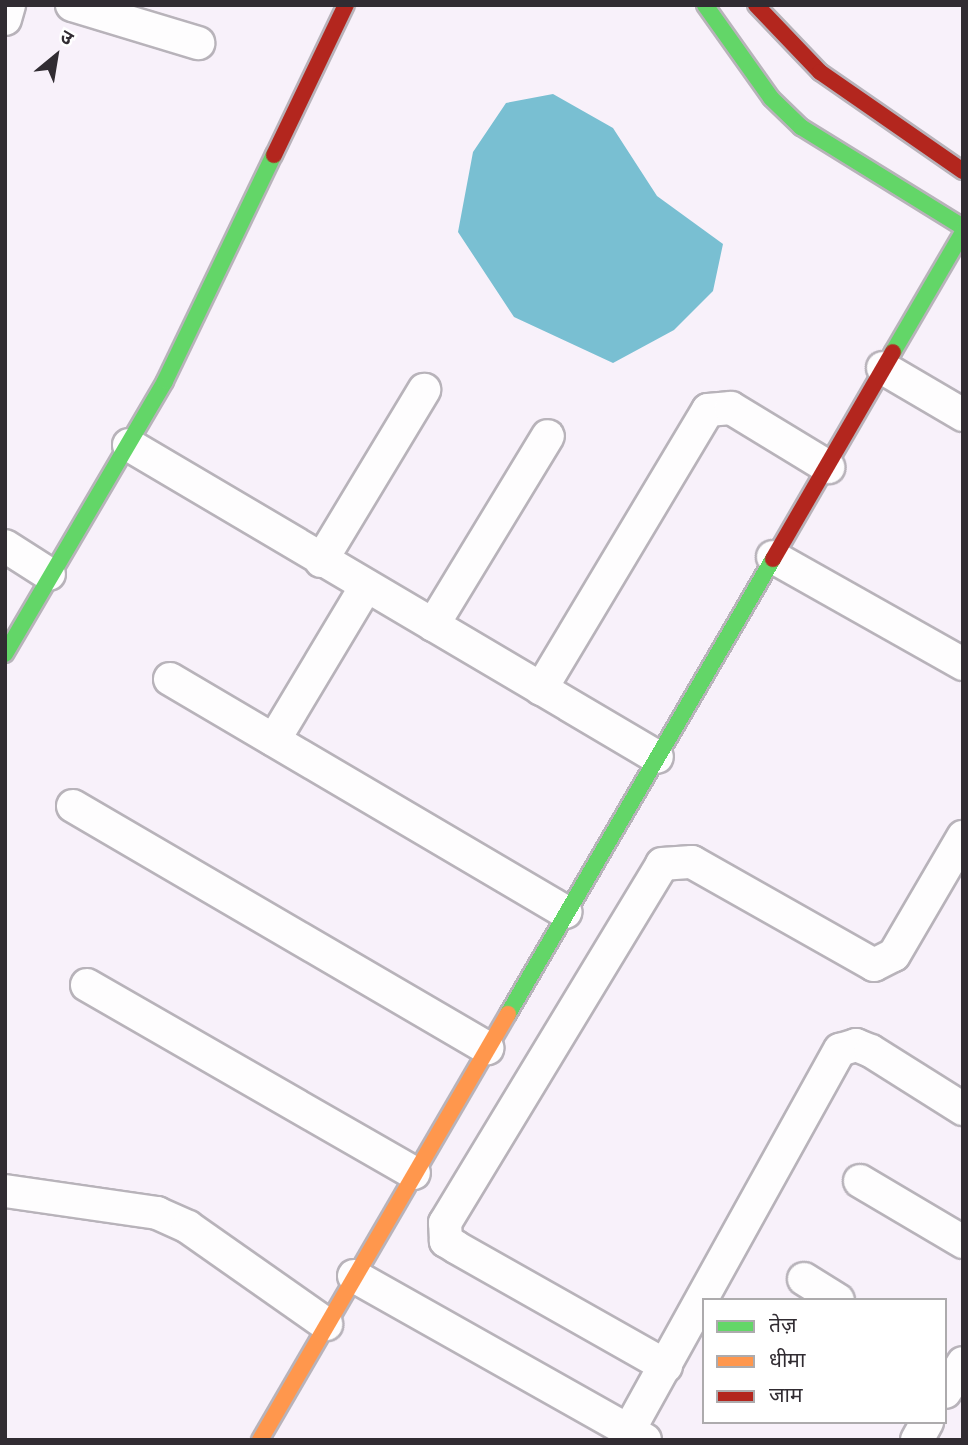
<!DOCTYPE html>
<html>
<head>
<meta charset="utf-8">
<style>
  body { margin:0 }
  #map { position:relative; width:968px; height:1445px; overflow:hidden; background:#f8f1fa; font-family:Karla,"Noto Sans Devanagari",sans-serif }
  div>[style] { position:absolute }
  .water>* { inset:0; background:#79bfd2 }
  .roads { filter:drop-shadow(2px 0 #b8b3ba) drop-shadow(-2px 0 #b8b3ba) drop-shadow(0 2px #b8b3ba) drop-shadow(0 -2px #b8b3ba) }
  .street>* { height:32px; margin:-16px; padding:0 16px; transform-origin:16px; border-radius:16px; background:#fefdfe }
  .fast>* { height:16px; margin:-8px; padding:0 8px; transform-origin:8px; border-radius:8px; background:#63d668 }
  .slow>* { height:16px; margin:-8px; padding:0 8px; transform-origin:8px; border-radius:8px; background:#ff974d }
  .jam>* { height:16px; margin:-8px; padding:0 8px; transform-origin:8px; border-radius:8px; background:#b3261e }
  span { translate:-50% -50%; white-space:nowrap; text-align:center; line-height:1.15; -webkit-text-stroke:5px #fff; paint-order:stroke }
  .frame { position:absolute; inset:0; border:7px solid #312c32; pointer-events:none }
  .legend { position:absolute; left:702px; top:1298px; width:245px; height:126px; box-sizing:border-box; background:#fff; border:2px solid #adabad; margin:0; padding:9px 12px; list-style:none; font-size:21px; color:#312c32 }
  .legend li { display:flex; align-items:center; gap:14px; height:35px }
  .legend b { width:35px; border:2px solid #adabad }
  .north { position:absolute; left:21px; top:21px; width:70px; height:70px; -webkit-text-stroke:5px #fff; paint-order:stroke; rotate:30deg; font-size:19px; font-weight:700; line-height:28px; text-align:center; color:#312c32 }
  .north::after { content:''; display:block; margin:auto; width:24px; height:32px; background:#312c32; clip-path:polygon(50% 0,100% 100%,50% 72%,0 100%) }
</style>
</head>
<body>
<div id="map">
  <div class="water">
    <i style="clip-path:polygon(553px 94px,613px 128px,657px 196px,723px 244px,713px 291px,674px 330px,613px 363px,514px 317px,458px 232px,473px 152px,506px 103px)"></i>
  </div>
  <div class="roads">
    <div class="street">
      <i style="left:72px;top:5px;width:132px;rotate:16.8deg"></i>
      <i style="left:5px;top:19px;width:15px;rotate:-74deg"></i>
      <i style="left:883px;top:368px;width:93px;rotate:30.4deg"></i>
      <i style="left:129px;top:445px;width:613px;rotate:30.58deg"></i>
      <i style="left:5px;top:546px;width:52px;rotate:32.5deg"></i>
      <i style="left:773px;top:557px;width:218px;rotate:29.4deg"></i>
      <i style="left:321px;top:561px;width:200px;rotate:-58.9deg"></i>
      <i style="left:433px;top:625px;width:221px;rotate:-58.7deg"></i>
      <i style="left:170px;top:679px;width:459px;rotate:30.5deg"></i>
      <i style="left:541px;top:689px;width:325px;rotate:-59.1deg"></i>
      <i style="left:708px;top:410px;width:23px;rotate:-5deg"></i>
      <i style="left:731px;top:408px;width:114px;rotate:31.3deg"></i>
      <i style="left:274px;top:740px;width:177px;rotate:-59.1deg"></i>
      <i style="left:73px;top:806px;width:480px;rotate:30.3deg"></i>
      <i style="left:87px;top:985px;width:377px;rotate:29.9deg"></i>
      <i style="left:860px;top:1181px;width:120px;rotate:30.6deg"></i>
      <i style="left:5px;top:1191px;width:154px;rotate:8.2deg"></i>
      <i style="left:157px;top:1213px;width:34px;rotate:24deg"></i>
      <i style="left:188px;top:1227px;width:169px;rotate:35.1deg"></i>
      <i style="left:354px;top:1276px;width:334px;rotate:29.4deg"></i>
      <i style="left:804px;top:1279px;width:40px;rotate:32deg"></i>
      <i style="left:666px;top:1366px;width:241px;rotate:-150.5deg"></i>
      <i style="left:456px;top:1247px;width:12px;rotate:-149deg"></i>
      <i style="left:446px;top:1241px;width:18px;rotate:-93deg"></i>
      <i style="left:445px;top:1223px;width:419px;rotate:-58.8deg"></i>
      <i style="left:662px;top:864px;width:30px;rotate:-4deg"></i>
      <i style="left:692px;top:862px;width:209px;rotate:29.5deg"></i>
      <i style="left:874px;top:965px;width:22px;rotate:-27deg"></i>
      <i style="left:894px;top:955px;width:137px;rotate:-59.7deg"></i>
      <i style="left:945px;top:1392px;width:34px;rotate:-58deg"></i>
      <i style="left:629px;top:1430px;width:435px;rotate:-61deg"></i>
      <i style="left:840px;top:1050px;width:17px;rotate:-17deg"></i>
      <i style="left:856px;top:1045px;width:16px;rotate:22deg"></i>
      <i style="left:871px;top:1051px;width:109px;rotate:32.2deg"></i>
      <i style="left:917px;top:1440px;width:21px;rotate:-61deg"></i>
    </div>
    <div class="fast">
      <i style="left:705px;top:5px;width:114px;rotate:54.6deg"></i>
      <i style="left:771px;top:98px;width:42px;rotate:44deg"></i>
      <i style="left:801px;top:127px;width:190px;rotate:31.7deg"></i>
      <i style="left:893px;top:352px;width:139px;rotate:-59.7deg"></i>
      <i style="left:5px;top:654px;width:316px;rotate:-59.6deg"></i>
      <i style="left:165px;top:381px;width:251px;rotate:-64.3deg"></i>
      <i style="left:508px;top:1014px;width:527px;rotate:-59.78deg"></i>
    </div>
    <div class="slow">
      <i style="left:260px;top:1440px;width:493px;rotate:-59.8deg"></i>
    </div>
    <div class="jam">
      <i style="left:756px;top:5px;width:93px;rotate:46.3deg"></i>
      <i style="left:820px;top:72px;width:174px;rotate:34.7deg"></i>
      <i style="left:274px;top:155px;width:166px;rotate:-64.4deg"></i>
      <i style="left:773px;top:559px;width:239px;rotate:-59.9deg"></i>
    </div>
  </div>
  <div class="frame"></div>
  <ul class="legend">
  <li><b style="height:9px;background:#63d668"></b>तेज़</li>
  <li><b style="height:9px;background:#ff974d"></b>धीमा</li>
  <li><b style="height:9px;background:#b3261e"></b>जाम</li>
  </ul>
  <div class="north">उ</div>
</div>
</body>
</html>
